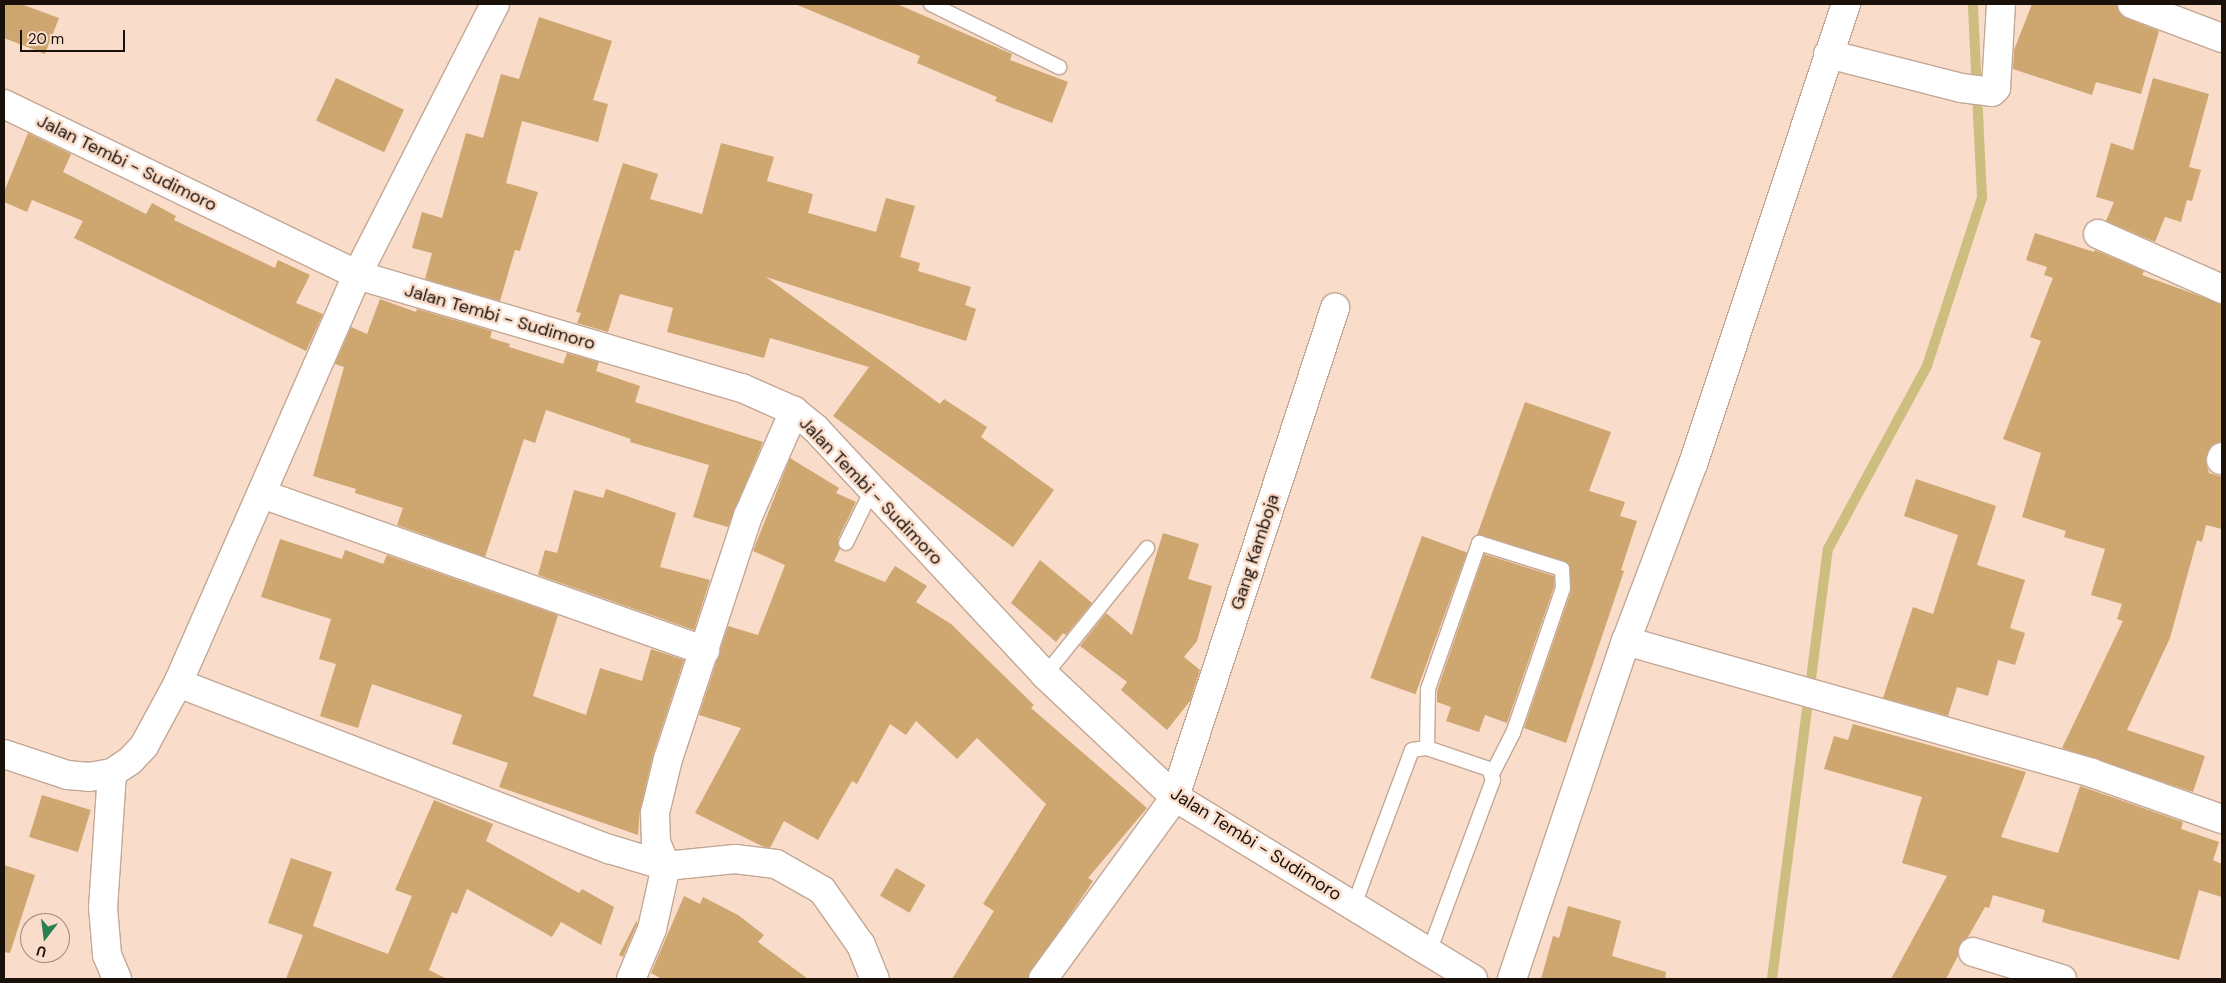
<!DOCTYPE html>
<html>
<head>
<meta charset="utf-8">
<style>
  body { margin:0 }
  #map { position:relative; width:2226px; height:983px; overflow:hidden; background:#f9dcc9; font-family:"DM Sans",sans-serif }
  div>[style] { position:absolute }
  .stream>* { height:10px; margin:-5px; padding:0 5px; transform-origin:5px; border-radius:5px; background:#cdbd7e }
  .building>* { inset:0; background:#cda670; transform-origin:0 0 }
  .roads { filter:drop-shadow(1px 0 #c3a795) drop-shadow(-1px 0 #c3a795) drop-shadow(0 1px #c3a795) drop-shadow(0 -1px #c3a795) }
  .lane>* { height:14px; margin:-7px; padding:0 7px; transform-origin:7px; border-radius:7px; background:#fff }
  .street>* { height:28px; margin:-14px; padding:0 14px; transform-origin:14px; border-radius:14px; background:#fff }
  .secondary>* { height:28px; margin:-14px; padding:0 14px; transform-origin:14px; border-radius:14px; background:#fff }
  span { translate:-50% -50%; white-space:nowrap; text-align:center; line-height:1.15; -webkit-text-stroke:5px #f9dcc9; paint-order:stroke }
  .street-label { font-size:18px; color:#1b110b }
  .frame { position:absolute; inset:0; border:5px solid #1b110b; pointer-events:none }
  .north { position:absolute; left:20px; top:913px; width:50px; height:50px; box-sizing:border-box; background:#f9dcc9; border:1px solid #a08b7d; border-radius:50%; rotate:195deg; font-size:14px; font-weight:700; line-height:20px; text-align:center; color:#1b110b }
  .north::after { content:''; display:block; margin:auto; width:18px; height:22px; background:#2b7f51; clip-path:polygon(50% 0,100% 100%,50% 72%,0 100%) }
  .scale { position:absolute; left:20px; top:30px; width:105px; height:22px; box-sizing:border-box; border:2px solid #1b110b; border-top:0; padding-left:6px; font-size:15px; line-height:18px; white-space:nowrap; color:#1b110b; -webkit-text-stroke:4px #f9dcc9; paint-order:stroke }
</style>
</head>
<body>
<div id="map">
  <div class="stream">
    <i style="left:1772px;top:979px;width:434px;rotate:-82.6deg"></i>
    <i style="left:1828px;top:549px;width:208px;rotate:-61.6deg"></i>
    <i style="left:1927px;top:366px;width:177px;rotate:-71.9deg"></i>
    <i style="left:1982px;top:198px;width:194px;rotate:-92.7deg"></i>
  </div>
  <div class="building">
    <i style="clip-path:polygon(4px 4px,21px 4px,59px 18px,45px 54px,4px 38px)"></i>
    <i style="clip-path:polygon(795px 4px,897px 4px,1012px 54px,1010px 60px,1068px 82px,1052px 123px,995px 101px,997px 97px,917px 63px,920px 56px)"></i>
    <i style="clip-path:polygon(2032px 4px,2117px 4px,2120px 13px,2126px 18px,2159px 31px,2141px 94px,2096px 82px,2092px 95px,2013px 69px,2014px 50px)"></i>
    <i style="clip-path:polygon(539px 17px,612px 41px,593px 100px,608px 104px,598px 142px,522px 121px,506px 183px,538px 192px,520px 251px,515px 250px,500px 301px,425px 279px,432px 253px,412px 248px,422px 212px,442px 218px,466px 133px,483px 138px,501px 74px,519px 79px)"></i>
    <i style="left:336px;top:78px;width:75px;height:47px;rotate:25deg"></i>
    <i style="clip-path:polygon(2153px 78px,2209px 94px,2189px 167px,2201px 170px,2192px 201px,2187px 200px,2181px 222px,2165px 217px,2155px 242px,2106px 221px,2114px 202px,2096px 197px,2111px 143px,2133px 150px)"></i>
    <i style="clip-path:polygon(28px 133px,71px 154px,63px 172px,146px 214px,152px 203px,176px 216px,174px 220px,275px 268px,278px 260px,310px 275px,296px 303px,323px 314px,306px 351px,74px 238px,83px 221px,32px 200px,27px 212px,4px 202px,4px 192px)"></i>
    <i style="clip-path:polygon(721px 143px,774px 157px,767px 181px,813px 194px,808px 213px,876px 232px,886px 198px,915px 206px,900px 257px,920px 263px,918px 271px,971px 287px,965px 305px,976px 309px,966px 341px,766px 277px,940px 404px,944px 399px,987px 427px,981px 437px,1054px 490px,1013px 547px,833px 416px,869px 367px,770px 338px,764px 358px,667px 332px,673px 308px,620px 294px,608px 332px,577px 323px,581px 313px,576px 312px,623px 163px,658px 174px,650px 199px,702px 214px)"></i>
    <i style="clip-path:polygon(2035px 233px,2094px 252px,2095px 250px,2144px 271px,2142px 275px,2222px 304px,2222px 441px,2211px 446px,2206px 463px,2209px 473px,2222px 477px,2222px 529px,2206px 525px,2202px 542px,2197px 540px,2170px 638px,2127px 730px,2205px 756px,2193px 792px,2062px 748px,2123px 621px,2117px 619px,2122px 604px,2091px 595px,2105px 549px,2064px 537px,2066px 531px,2022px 517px,2041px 453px,2003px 439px,2041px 341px,2030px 337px,2053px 278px,2044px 275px,2047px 267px,2026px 260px)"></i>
    <i style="clip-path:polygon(380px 299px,416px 312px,417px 309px,492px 331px,490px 338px,510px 344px,509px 347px,563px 364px,567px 353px,599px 362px,596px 371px,640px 386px,635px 402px,763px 442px,728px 527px,693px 517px,709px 465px,630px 442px,631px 439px,546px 410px,535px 443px,524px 439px,485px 557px,397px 525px,403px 508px,355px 493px,356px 489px,313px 476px,344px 367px,335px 364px,351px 327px,367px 334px)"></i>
    <i style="clip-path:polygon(1525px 402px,1611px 432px,1589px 491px,1625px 502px,1620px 516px,1637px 521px,1621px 570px,1624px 571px,1566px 743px,1524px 728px,1571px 591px,1569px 564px,1477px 535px)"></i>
    <i style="clip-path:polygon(790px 458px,839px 488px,836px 493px,856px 502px,838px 539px,840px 549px,834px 561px,885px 582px,895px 566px,927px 586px,916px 602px,951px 624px,1034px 705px,1031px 708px,1147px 808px,1088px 878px,1093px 881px,1027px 979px,952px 979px,994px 911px,983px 904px,1046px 804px,977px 738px,957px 759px,916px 721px,906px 735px,890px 724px,857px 784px,852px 781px,818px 840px,784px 821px,770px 848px,764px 847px,695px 813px,741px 728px,699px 715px,728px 626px,758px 635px,785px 565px,753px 551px)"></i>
    <i style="clip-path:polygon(1916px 479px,1996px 506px,1977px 565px,2025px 580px,2010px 628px,2025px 633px,2015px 665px,1998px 660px,1988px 696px,1957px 687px,1948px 716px,1883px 698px,1913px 607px,1933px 614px,1958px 535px,1904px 516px)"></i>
    <i style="clip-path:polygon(606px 489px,676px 513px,660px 567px,710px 580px,694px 630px,538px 575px,545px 550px,557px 553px,574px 490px,603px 498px)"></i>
    <i style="clip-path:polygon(1163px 533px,1199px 544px,1188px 579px,1212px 586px,1197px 641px,1184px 657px,1200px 670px,1190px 701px,1167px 730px,1121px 690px,1127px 682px,1080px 646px,1106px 613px,1132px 635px)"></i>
    <i style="left:1422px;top:536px;width:48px;height:151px;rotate:20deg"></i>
    <i style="clip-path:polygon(280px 539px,342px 559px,345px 550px,383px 564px,387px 555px,558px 615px,533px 696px,586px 715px,600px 668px,642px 681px,651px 649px,684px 660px,653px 755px,640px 810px,638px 835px,499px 787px,508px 763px,452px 744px,462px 715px,372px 684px,358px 728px,320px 716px,336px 664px,319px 659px,331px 619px,261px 597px)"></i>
    <i style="clip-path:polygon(1484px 554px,1554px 576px,1554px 587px,1507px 723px,1485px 715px,1479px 732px,1446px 721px,1451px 707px,1437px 702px,1437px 691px)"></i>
    <i style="clip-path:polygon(1040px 560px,1092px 603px,1066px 635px,1063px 633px,1056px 642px,1011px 603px)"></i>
    <i style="clip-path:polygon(1853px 724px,2026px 772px,2001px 837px,2058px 853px,2080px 786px,2183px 822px,2181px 829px,2219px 842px,2213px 860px,2222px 864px,2222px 897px,2199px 890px,2179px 960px,2042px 922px,2045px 910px,1993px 895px,1989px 908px,1985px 907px,1968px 937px,1958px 947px,1958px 956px,1946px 979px,1891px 979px,1947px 876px,1902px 863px,1922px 797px,1824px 769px,1834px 736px,1848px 740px)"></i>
    <i style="left:42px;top:795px;width:51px;height:44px;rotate:17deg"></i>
    <i style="clip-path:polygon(434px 800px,493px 824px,486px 841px,579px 893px,582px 889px,614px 907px,601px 945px,561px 922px,552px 937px,467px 889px,457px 914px,452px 912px,429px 970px,447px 979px,286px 979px,303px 935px,268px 923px,291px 858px,332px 872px,313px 926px,388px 954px,412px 896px,395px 890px)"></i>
    <i style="clip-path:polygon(4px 865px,35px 875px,10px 953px,4px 952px)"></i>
    <i style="left:896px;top:868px;width:34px;height:32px;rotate:30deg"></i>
    <i style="clip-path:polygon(684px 896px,700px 904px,703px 897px,738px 915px,764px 935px,758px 942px,808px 979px,662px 979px,651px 973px)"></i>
    <i style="clip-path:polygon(1568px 906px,1621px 921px,1612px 956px,1666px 972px,1665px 979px,1541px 979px,1553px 936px,1559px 938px)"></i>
    <i style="clip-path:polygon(637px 920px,637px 924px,623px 957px,619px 955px)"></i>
  </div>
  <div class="roads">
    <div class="lane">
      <i style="left:931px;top:4px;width:143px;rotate:26.2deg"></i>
      <i style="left:846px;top:543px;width:59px;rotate:-63.9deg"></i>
      <i style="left:1045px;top:675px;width:163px;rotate:-51.2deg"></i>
      <i style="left:1427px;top:748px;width:59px;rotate:-89deg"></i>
      <i style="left:1428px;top:689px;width:155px;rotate:-70.7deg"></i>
      <i style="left:1479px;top:543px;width:87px;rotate:17.4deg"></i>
      <i style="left:1562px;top:569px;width:19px;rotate:87deg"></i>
      <i style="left:1563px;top:588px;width:153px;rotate:109deg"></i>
      <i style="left:1513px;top:733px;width:46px;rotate:117.1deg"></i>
      <i style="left:1354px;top:905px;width:165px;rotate:-69.5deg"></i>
      <i style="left:1412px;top:750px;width:15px;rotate:-8deg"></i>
      <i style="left:1427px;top:748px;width:65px;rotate:18.7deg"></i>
      <i style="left:1489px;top:769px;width:12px;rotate:70deg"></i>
      <i style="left:1493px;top:780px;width:184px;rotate:110.4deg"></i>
    </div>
    <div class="street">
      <i style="left:2132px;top:4px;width:96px;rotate:20.7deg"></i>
      <i style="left:1828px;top:54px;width:137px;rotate:14.3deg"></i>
      <i style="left:1961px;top:88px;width:31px;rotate:7deg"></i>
      <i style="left:1992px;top:92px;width:6px;rotate:-45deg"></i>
      <i style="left:1996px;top:88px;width:84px;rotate:-86.6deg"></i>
      <i style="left:2098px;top:234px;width:136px;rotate:23.9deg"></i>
      <i style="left:2221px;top:460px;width:3px;rotate:-72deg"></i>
      <i style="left:262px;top:494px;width:470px;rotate:19.5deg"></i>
      <i style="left:1626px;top:641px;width:484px;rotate:15.8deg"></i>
      <i style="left:2092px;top:773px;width:138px;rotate:19.5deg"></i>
      <i style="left:178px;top:683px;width:462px;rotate:21.1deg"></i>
      <i style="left:609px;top:849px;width:59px;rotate:16.6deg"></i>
      <i style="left:666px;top:866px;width:69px;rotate:-5.8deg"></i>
      <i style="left:735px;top:859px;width:41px;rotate:7deg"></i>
      <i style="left:776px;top:864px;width:53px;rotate:29.5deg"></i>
      <i style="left:822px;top:890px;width:67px;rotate:54.7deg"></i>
      <i style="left:861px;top:945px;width:37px;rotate:68deg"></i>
      <i style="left:4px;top:754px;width:66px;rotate:18.4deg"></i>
      <i style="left:67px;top:775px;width:22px;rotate:5deg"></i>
      <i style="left:89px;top:777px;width:23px;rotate:-10deg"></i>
      <i style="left:112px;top:773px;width:22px;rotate:-34deg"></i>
      <i style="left:130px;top:761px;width:21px;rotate:-47deg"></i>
      <i style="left:144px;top:746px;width:72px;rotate:-61.6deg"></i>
      <i style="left:178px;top:683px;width:446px;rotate:-66.3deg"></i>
      <i style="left:357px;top:275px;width:304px;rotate:-63deg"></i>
      <i style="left:112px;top:773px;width:134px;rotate:93.8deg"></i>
      <i style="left:103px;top:907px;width:48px;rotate:85.2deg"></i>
      <i style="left:107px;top:955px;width:26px;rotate:67deg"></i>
      <i style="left:1973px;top:952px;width:93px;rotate:16.9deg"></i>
      <i style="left:631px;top:979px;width:54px;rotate:-67.2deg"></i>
      <i style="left:652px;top:929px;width:65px;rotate:-77.5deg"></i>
      <i style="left:666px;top:866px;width:26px;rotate:-113deg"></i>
      <i style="left:656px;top:842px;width:29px;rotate:-92deg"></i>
      <i style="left:655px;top:813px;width:56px;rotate:-76.5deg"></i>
      <i style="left:668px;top:759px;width:256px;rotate:-71.8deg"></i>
      <i style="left:748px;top:516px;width:115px;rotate:-66.3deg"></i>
      <i style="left:1043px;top:979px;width:225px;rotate:-54deg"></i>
      <i style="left:1175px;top:797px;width:515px;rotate:-71.88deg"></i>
      <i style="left:1512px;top:979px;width:357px;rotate:-71.4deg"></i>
      <i style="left:1626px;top:641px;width:189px;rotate:-69.3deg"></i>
      <i style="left:1693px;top:464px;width:485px;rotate:-71.6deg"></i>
    </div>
    <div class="secondary">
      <i style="left:4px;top:104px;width:392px;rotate:25.8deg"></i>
      <i style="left:357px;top:275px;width:401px;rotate:16.4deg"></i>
      <i style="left:742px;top:388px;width:57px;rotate:23.9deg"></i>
      <i style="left:794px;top:411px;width:28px;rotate:39deg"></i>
      <i style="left:816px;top:429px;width:336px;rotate:47deg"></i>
      <i style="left:1045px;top:675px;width:178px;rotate:43.2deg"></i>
      <i style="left:1175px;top:797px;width:349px;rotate:31.4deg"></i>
    </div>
  </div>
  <div class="street-label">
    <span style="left:127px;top:163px;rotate:26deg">Jalan Tembi - Sudimoro</span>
    <span style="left:500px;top:317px;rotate:16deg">Jalan Tembi - Sudimoro</span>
    <span style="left:871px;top:491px;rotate:46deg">Jalan Tembi - Sudimoro</span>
    <span style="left:1255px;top:552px;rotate:-72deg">Gang Kamboja</span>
    <span style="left:1256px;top:844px;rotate:32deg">Jalan Tembi - Sudimoro</span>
  </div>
  <div class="frame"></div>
  <div class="north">U</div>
  <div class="scale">20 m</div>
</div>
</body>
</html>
